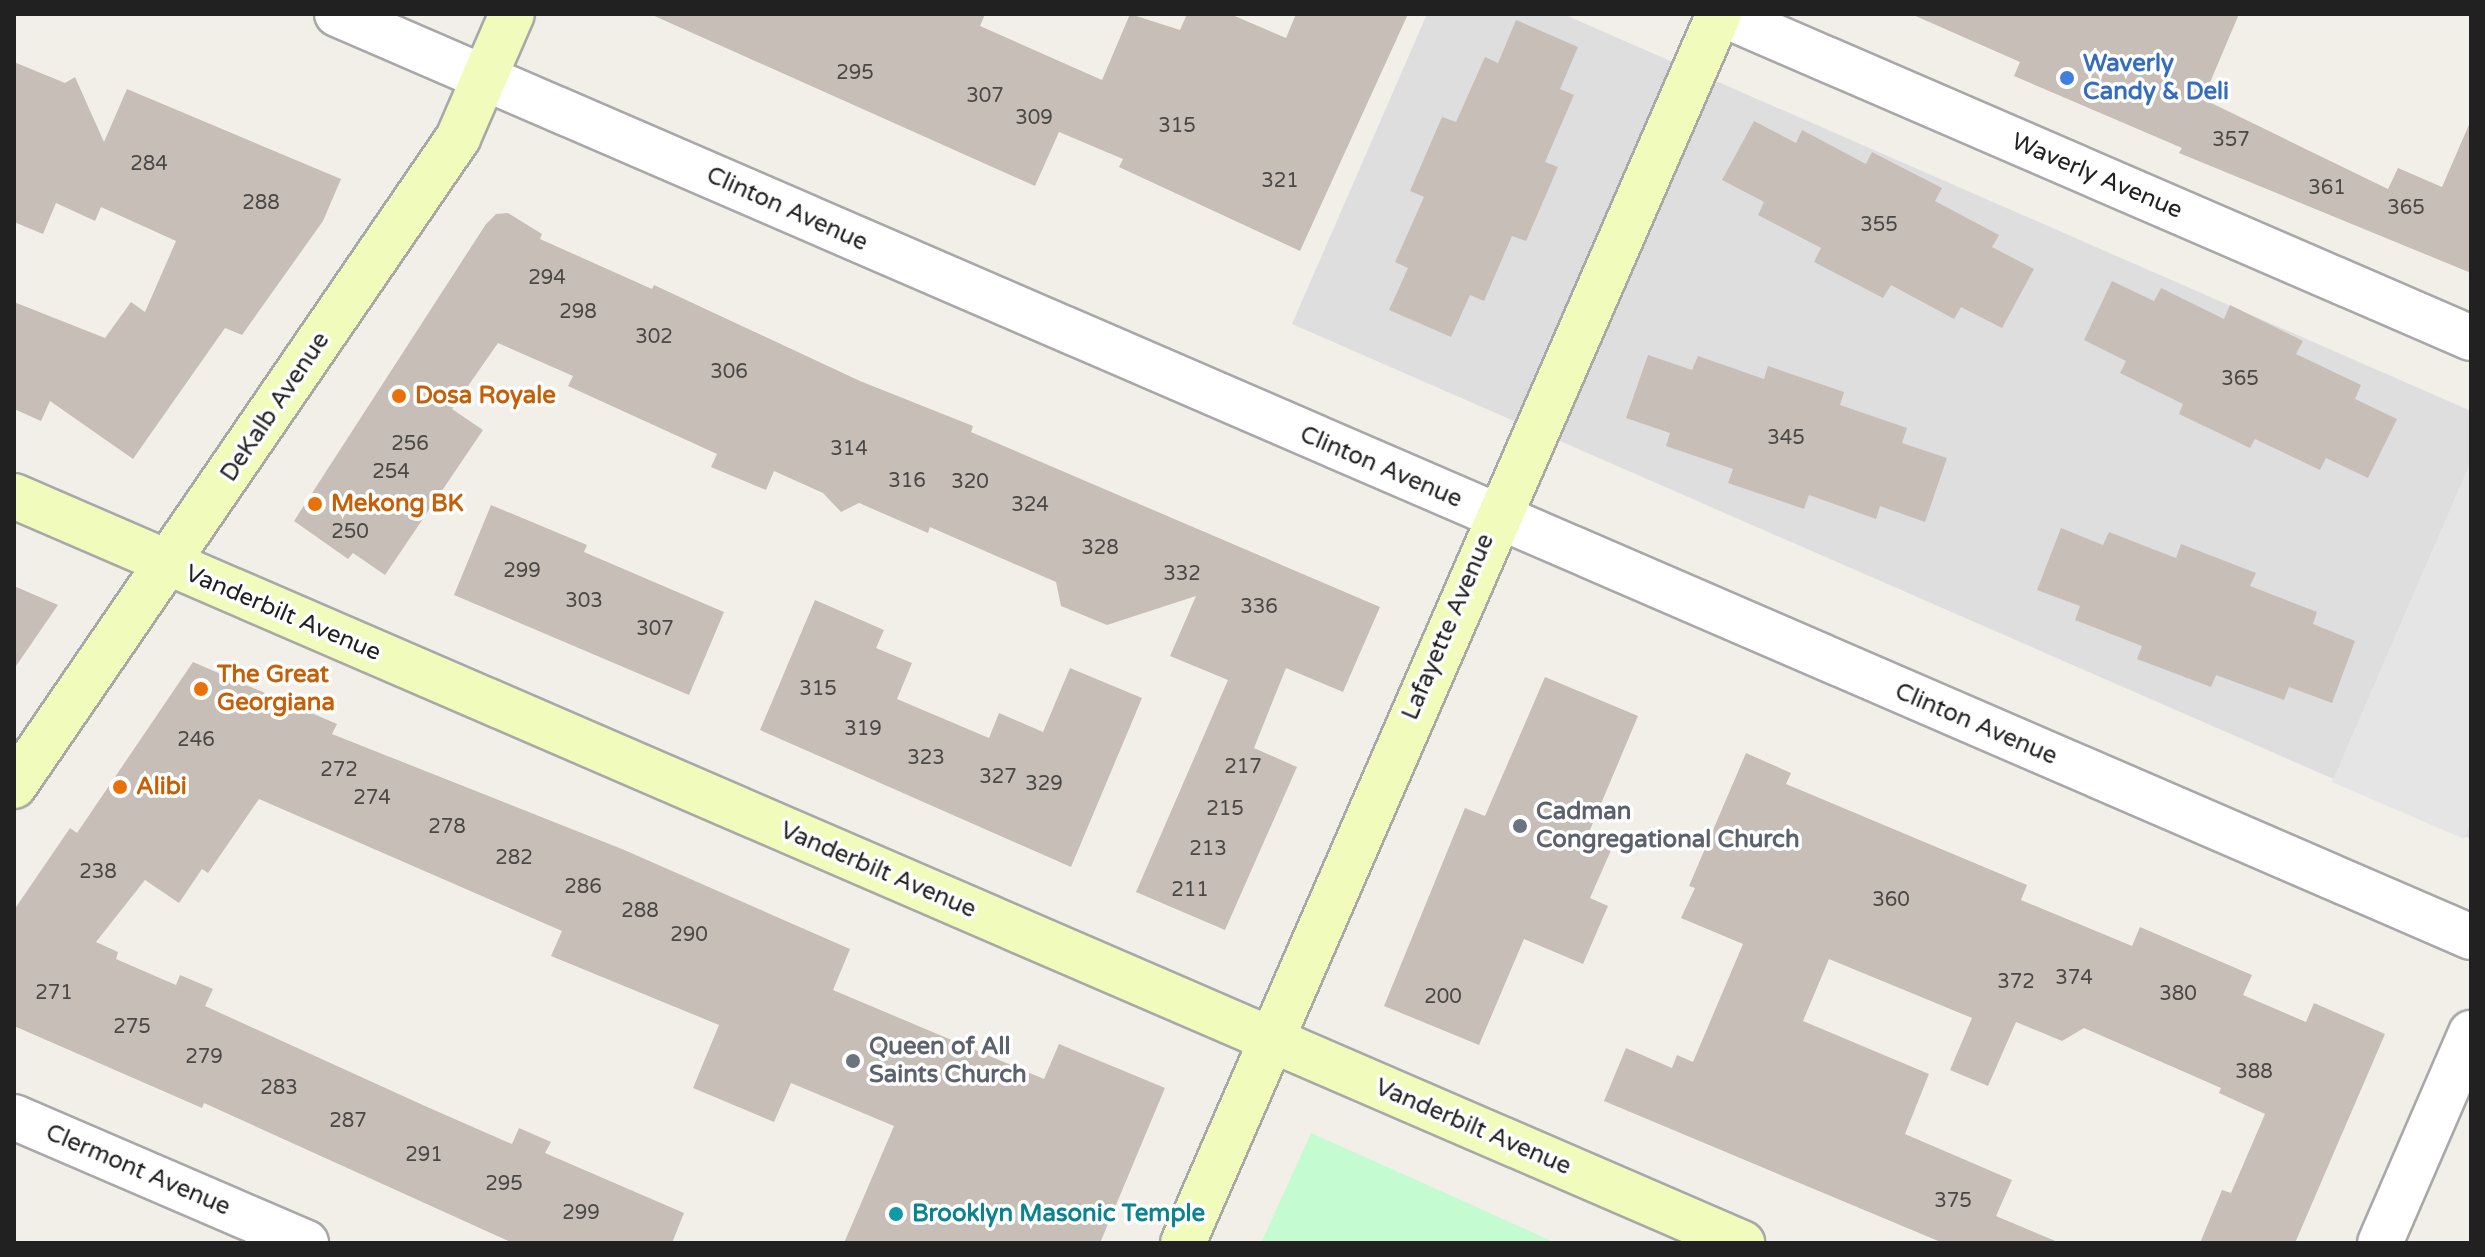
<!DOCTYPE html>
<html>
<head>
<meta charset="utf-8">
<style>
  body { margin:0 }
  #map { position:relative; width:2485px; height:1257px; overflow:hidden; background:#f2efe8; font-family:"Varela Round",sans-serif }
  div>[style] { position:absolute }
  .residential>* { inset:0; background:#dfdede }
  .park>* { inset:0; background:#c5fbd0 }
  .parking>* { inset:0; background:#e5e5e5 }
  .building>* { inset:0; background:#c7bfb7 }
  .roads { filter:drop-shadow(2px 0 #a8a8a8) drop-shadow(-2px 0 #a8a8a8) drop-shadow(0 2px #a8a8a8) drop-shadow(0 -2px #a8a8a8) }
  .street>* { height:44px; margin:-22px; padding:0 22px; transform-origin:22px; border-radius:22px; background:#fff }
  .secondary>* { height:44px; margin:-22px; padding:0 22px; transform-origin:22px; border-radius:22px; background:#f1fbbc }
  .dots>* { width:22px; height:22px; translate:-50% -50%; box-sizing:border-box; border:4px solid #fff; border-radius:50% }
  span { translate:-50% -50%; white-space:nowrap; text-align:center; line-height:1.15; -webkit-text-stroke:7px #fff; paint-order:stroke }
  .number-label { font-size:20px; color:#4a4846 }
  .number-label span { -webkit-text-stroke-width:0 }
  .shop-label { font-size:24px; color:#366cbe; font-weight:700 }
  .left { translate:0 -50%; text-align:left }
  .street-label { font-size:24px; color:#212121 }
  .food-label { font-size:24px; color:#c56008; font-weight:700 }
  .worship-label { font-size:24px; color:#5b616d; font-weight:700 }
  .culture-label { font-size:24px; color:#0d838f; font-weight:700 }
  .frame { position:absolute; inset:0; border:16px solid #212121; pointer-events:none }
</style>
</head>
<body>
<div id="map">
  <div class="residential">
    <i style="clip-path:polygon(1427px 14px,1563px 14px,2471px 411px,2471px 839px,1292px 324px)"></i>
  </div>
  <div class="park">
    <i style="clip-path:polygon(1311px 1133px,1441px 1191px,1556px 1243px,1261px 1243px)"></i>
  </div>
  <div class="parking">
    <i style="clip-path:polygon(2471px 461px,2471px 822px,2464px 839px,2332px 782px)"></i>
  </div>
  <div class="building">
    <i style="clip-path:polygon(650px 14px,985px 14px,980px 26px,1102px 80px,1130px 14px,1180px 30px,1187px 14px,1230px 14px,1286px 38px,1296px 14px,1408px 14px,1300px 251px,1119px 167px,1123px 159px,1059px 132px,1035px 186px)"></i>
    <i style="clip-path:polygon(1911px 14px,2239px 14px,2203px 99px,2388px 189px,2398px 168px,2442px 187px,2471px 120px,2471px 273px,2179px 153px,2182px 148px,2014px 76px,2020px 62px)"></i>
    <i style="clip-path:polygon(1516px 20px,1578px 47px,1560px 89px,1574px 95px,1545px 162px,1558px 167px,1526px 241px,1512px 236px,1484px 301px,1470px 295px,1451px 337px,1389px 310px,1408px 268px,1395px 262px,1424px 197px,1410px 191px,1442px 117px,1456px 122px,1485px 57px,1498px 63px)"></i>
    <i style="clip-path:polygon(14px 62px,65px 83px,75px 77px,104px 142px,127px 89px,341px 179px,323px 221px,242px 335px,225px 328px,133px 459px,50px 401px,41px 421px,14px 409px,14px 302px,105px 338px,131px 302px,145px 312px,176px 241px,101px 207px,95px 221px,56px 203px,43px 234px,14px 222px)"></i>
    <i style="clip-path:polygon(1754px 121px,1796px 143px,1802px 130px,1866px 164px,1872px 152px,1942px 188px,1935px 201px,1999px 235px,1992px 247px,2034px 269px,2002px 328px,1961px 307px,1954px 319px,1891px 285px,1883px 298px,1814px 262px,1821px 248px,1758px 215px,1764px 202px,1722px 180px)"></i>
    <i style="clip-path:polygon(508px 213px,542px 234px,540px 239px,652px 289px,654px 285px,860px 381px,973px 426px,971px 432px,1380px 607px,1343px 692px,1286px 668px,1254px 748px,1297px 767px,1225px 930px,1136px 892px,1228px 680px,1170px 656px,1196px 596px,1107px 625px,1061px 606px,1056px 582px,930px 527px,928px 533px,859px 503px,841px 512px,823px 493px,774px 471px,766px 490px,711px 467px,717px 454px,568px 386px,573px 376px,498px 343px,452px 409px,483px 430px,385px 575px,353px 553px,348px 559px,294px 521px,486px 224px,496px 214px)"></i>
    <i style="clip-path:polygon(2112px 281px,2154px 301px,2161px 288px,2224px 319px,2230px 305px,2303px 341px,2296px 354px,2361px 385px,2355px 399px,2397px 419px,2368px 478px,2326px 458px,2320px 470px,2255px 439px,2250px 448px,2179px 414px,2183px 404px,2120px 373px,2126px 361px,2084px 340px)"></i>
    <i style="clip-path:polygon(1648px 355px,1692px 370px,1698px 356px,1764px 379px,1768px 366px,1844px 392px,1840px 405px,1907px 428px,1902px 443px,1947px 458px,1925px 522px,1880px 506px,1876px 519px,1809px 495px,1804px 509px,1728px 483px,1733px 469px,1666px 446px,1670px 433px,1626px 418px)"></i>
    <i style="clip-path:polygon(491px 505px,587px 545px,584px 552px,724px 612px,689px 695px,454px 595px)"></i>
    <i style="clip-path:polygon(2061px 528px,2103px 545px,2109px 532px,2176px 558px,2181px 544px,2256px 573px,2250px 586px,2317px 612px,2313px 624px,2355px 641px,2332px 703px,2289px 687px,2284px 700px,2216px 675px,2211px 687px,2137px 659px,2142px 646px,2075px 620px,2080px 606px,2037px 590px)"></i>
    <i style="clip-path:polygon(14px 586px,58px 605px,14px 669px)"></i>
    <i style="clip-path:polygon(815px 600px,884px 630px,876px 648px,912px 663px,897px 699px,989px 738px,999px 713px,1043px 732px,1070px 668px,1142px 698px,1071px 867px,760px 730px)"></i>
    <i style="clip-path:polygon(193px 662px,337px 724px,332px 734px,622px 849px,850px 949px,833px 990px,1044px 1079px,1059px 1044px,1165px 1088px,1100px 1243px,844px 1243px,894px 1126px,791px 1083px,774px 1122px,693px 1088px,719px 1025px,551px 956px,562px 931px,259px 799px,208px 873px,202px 869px,179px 903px,145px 880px,96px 942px,118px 952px,116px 959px,176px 985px,180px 975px,213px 989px,205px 1006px,425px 1106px,512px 1144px,519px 1128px,551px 1142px,545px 1153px,684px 1213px,672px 1243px,513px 1243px,204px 1103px,202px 1108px,14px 1026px,14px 910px,70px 828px,77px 833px)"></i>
    <i style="clip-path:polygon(1545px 677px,1638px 716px,1587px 837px,1612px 848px,1590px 898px,1608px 906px,1583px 964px,1524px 939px,1479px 1045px,1384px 1006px,1465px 808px,1485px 816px)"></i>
    <i style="clip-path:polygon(1746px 753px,1791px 773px,1786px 784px,2027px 885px,2021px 900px,2132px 946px,2140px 927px,2252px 975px,2243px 995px,2306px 1022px,2314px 1003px,2385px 1034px,2295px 1243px,2200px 1243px,2222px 1190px,2231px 1193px,2265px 1114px,2219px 1093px,2221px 1088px,2084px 1028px,2062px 1041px,2016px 1022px,1988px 1086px,1950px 1070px,1972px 1018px,1829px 959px,1803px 1021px,1929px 1074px,1905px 1134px,2012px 1180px,1996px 1216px,2060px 1243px,1943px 1243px,1604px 1101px,1626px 1048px,1672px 1068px,1677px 1055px,1693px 1062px,1743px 944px,1681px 918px,1695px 888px,1689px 886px)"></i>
  </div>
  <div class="roads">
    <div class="street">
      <i style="left:337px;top:14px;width:2325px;rotate:23.39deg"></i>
      <i style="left:1722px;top:14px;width:816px;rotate:23.39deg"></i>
      <i style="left:14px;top:1117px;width:318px;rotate:23.3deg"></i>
      <i style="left:2380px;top:1243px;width:229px;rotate:-66.6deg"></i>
    </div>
    <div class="secondary">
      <i style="left:14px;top:496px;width:1883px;rotate:23.38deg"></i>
      <i style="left:14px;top:786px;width:786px;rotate:-55.58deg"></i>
      <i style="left:458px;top:138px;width:135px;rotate:-66.5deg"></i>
      <i style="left:1183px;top:1243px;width:1341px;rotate:-66.44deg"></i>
    </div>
  </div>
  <div class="dots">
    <i style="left:2067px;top:78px;background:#3f7fe0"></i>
    <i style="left:399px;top:396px;background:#e8710a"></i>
    <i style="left:315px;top:504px;background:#e8710a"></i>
    <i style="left:201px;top:689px;background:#e8710a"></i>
    <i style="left:120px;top:787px;background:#e8710a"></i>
    <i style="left:1520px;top:826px;background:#6b7280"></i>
    <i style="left:853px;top:1061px;background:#6b7280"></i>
    <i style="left:896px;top:1214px;background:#0f9aa8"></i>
  </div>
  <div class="number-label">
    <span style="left:855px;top:73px">295</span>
    <span style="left:985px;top:96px">307</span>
    <span style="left:1034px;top:118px">309</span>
    <span style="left:1177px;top:126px">315</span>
    <span style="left:2231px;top:140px">357</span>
    <span style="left:149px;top:164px">284</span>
    <span style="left:1280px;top:181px">321</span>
    <span style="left:2327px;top:188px">361</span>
    <span style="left:261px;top:203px">288</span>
    <span style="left:2406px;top:208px">365</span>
    <span style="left:1879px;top:225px">355</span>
    <span style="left:547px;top:278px">294</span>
    <span style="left:578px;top:312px">298</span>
    <span style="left:654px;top:337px">302</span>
    <span style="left:729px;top:372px">306</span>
    <span style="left:2240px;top:379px">365</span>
    <span style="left:1786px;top:438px">345</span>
    <span style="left:410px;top:444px">256</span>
    <span style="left:849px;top:449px">314</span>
    <span style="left:391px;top:472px">254</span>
    <span style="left:907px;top:481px">316</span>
    <span style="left:970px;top:482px">320</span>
    <span style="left:1030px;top:505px">324</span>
    <span style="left:350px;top:532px">250</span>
    <span style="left:1100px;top:548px">328</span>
    <span style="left:522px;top:571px">299</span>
    <span style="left:1182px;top:574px">332</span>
    <span style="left:584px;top:601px">303</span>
    <span style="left:1259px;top:607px">336</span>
    <span style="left:655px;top:629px">307</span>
    <span style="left:818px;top:689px">315</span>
    <span style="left:863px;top:729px">319</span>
    <span style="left:196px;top:740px">246</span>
    <span style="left:926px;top:758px">323</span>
    <span style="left:1243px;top:767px">217</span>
    <span style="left:339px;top:770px">272</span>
    <span style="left:998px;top:777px">327</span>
    <span style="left:1044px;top:784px">329</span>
    <span style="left:372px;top:798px">274</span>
    <span style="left:1225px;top:809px">215</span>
    <span style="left:447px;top:827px">278</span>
    <span style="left:1208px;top:849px">213</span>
    <span style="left:514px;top:858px">282</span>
    <span style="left:98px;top:872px">238</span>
    <span style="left:583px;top:887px">286</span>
    <span style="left:1190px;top:890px">211</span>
    <span style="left:1891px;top:900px">360</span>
    <span style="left:640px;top:911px">288</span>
    <span style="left:689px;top:935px">290</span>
    <span style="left:2074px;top:978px">374</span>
    <span style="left:2016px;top:982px">372</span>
    <span style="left:54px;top:993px">271</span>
    <span style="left:2178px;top:994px">380</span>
    <span style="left:1443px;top:997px">200</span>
    <span style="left:132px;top:1027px">275</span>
    <span style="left:204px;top:1057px">279</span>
    <span style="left:2254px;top:1072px">388</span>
    <span style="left:279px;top:1088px">283</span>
    <span style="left:348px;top:1121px">287</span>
    <span style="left:424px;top:1155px">291</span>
    <span style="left:504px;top:1184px">295</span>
    <span style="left:1953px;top:1201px">375</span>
    <span style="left:581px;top:1213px">299</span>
  </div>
  <div class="shop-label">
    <span class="left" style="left:2083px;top:78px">Waverly<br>Candy &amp; Deli</span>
  </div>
  <div class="street-label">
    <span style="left:2097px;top:176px;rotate:23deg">Waverly Avenue</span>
    <span style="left:787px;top:209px;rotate:24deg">Clinton Avenue</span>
    <span style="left:275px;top:407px;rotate:-56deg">DeKalb Avenue</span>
    <span style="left:1381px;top:467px;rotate:23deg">Clinton Avenue</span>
    <span style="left:283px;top:613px;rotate:23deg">Vanderbilt Avenue</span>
    <span style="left:1448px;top:627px;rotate:-67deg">Lafayette Avenue</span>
    <span style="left:1976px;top:724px;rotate:23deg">Clinton Avenue</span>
    <span style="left:878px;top:870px;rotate:23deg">Vanderbilt Avenue</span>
    <span style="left:1473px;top:1127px;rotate:23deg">Vanderbilt Avenue</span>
    <span style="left:138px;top:1170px;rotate:23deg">Clermont Avenue</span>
  </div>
  <div class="food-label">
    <span class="left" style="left:415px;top:396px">Dosa Royale</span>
    <span class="left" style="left:331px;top:504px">Mekong BK</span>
    <span class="left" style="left:217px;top:689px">The Great<br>Georgiana</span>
    <span class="left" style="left:136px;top:787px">Alibi</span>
  </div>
  <div class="worship-label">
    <span class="left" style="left:1536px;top:826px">Cadman<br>Congregational Church</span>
    <span class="left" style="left:869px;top:1061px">Queen of All<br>Saints Church</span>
  </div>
  <div class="culture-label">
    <span class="left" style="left:912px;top:1214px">Brooklyn Masonic Temple</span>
  </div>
  <div class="frame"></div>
</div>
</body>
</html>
